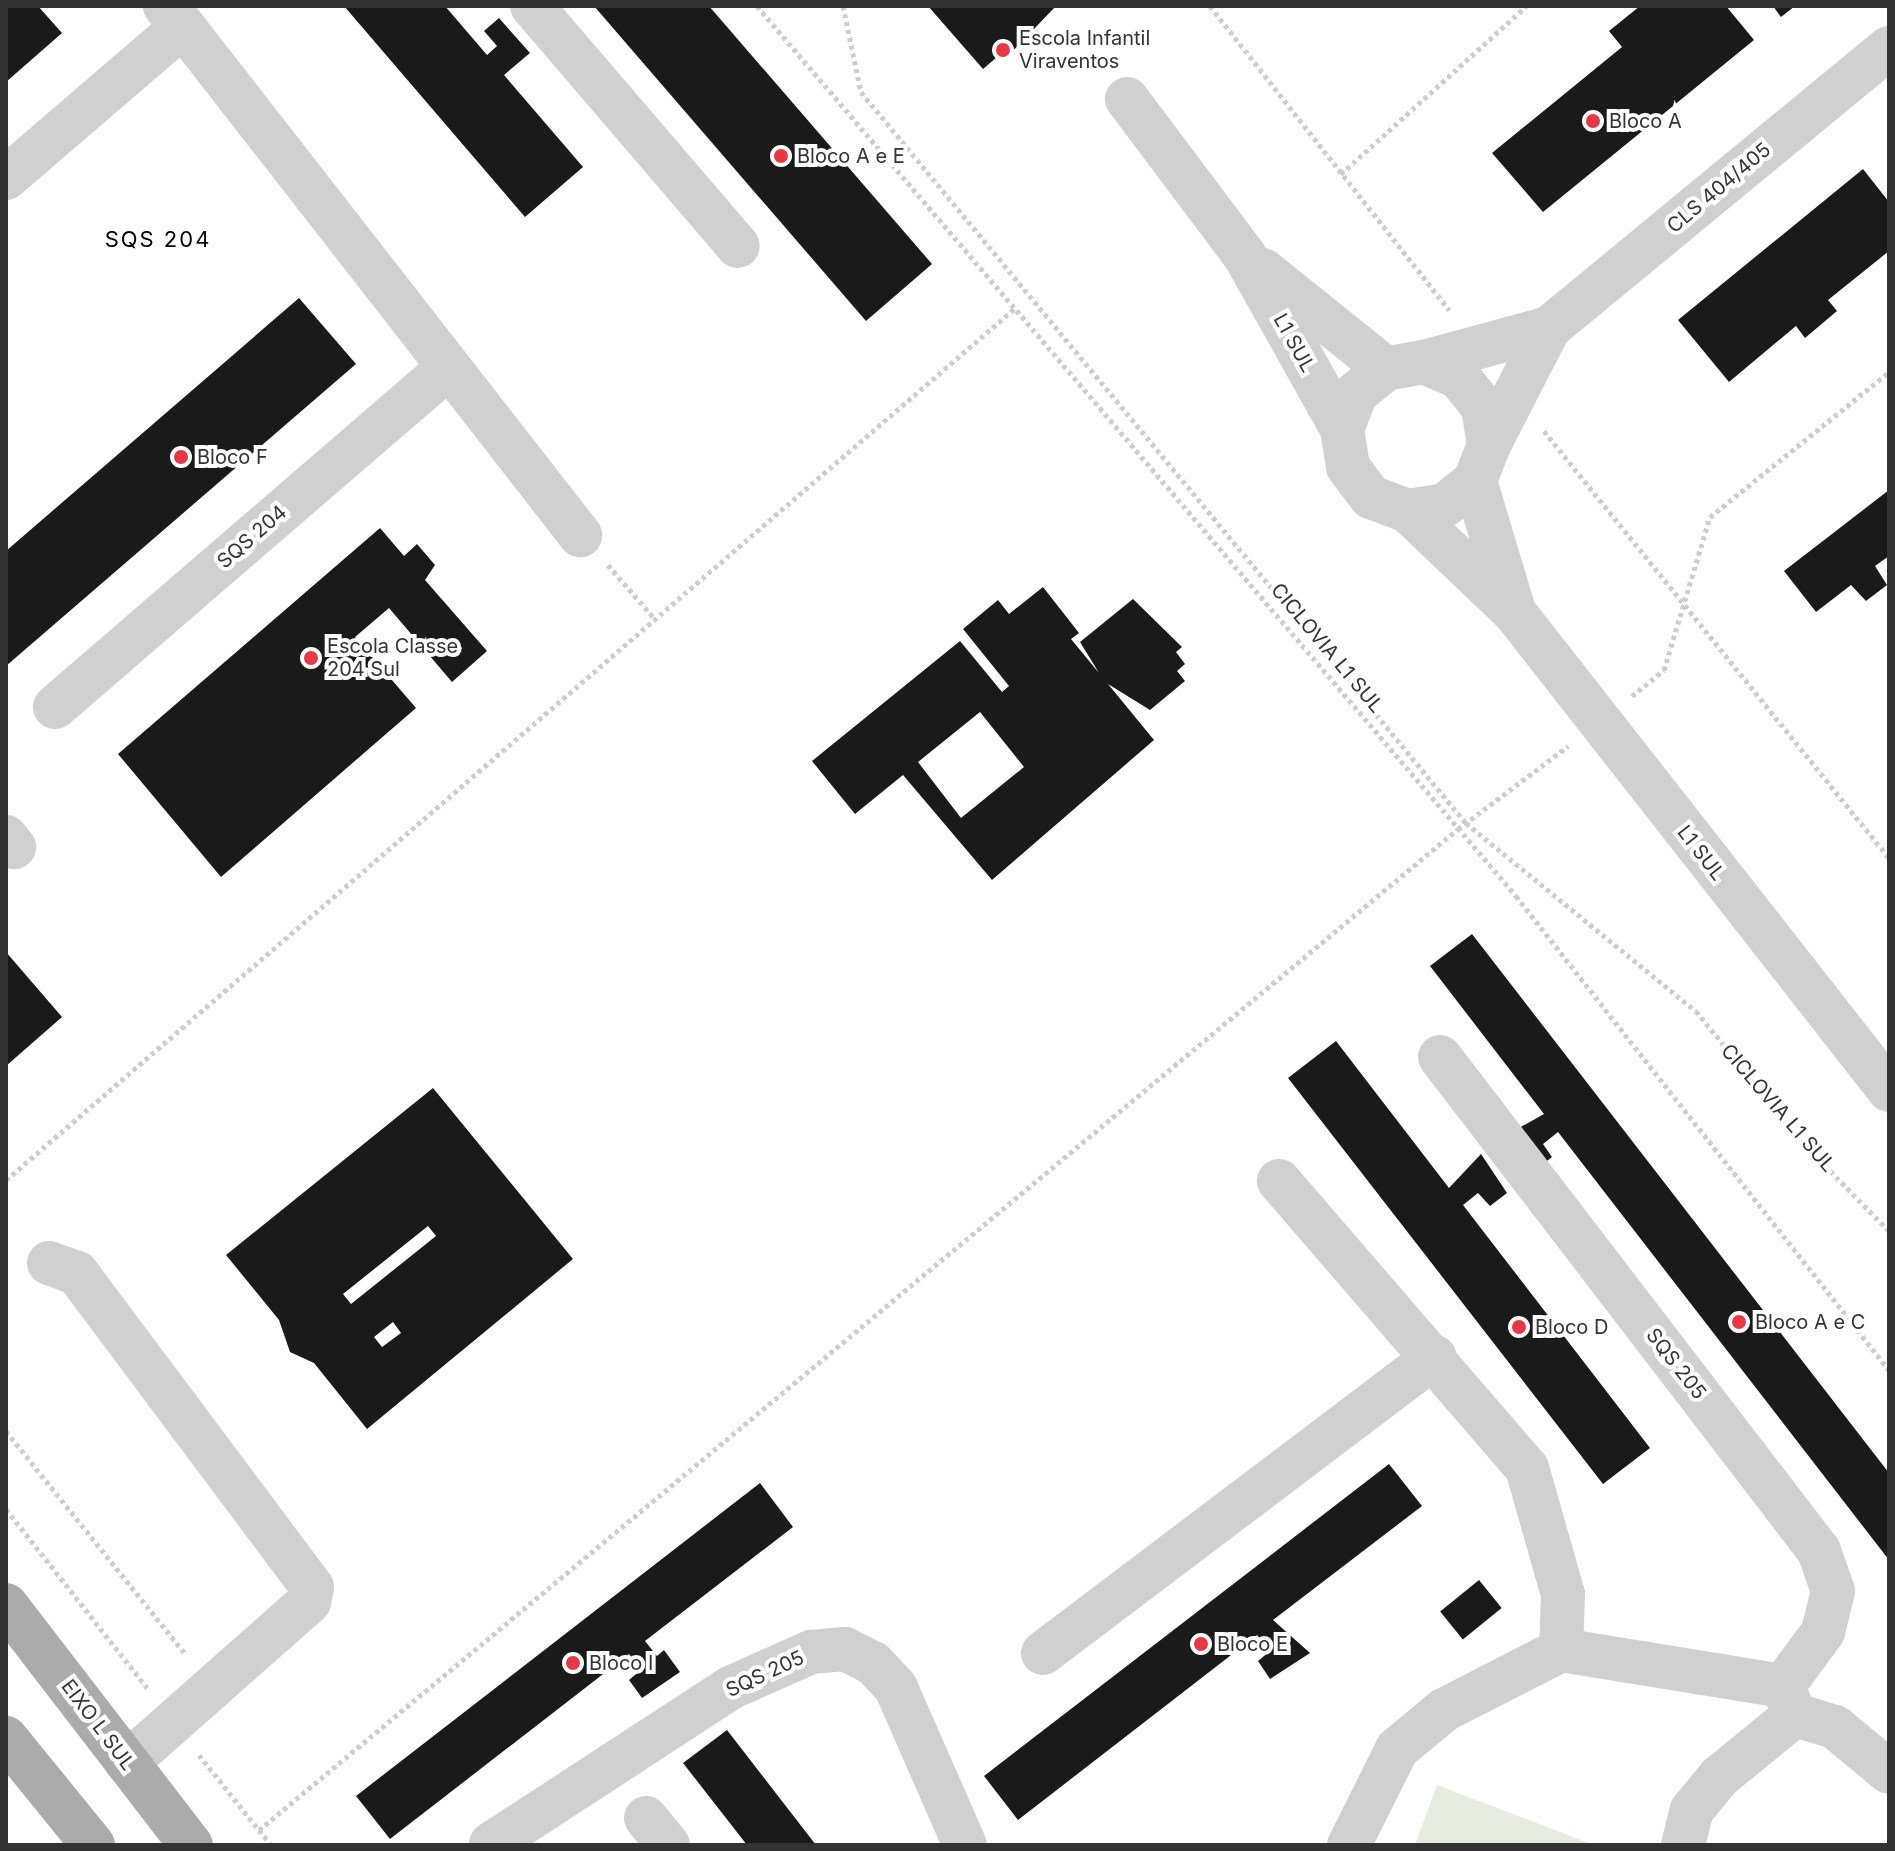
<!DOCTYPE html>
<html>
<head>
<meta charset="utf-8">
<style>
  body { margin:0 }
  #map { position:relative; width:1895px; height:1851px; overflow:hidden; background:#fff; font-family:Inter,sans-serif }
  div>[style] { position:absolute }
  .green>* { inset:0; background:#e6ecdf }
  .building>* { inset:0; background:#1a1a1a; transform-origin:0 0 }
  .path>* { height:5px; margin-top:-2.5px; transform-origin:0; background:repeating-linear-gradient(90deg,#cdcdcd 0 4px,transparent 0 8px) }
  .minor>* { height:44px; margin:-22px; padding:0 22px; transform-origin:22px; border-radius:22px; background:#d0d0d0 }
  .major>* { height:44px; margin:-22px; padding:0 22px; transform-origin:22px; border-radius:22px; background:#ababab }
  .dots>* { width:22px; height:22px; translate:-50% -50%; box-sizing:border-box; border:4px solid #fff; border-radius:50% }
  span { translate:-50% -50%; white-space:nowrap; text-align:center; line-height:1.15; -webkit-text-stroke:8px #fff; paint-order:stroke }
  .poi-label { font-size:20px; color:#333 }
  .left { translate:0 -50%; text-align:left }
  .street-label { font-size:20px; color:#333 }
  .neighbourhood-label { font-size:22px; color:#000; letter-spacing:2px }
  .frame { position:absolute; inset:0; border:8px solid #333; pointer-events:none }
</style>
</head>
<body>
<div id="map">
  <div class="green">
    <i style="clip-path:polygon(1437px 1785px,1594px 1845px,1415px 1845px)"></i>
  </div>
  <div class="building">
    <i style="clip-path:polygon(6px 6px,38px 6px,62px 33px,6px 82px)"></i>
    <i style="clip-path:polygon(344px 6px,445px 6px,487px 55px,497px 46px,484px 31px,499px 18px,530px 53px,504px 75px,583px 167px,525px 217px)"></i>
    <i style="clip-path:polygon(594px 6px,709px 6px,932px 264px,866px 321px)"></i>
    <i style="clip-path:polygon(928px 6px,1056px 6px,1008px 56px,1004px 51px,983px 69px)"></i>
    <i style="clip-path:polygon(1640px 6px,1726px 6px,1754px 40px,1543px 212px,1492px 153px,1622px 47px,1609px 31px)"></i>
    <i style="clip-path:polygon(1773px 6px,1795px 6px,1781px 17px)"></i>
    <i style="clip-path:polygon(1863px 169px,1889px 202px,1889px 251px,1828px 300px,1837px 311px,1805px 338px,1796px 326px,1729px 382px,1678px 320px)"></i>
    <i style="clip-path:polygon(299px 298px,356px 364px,6px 666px,6px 551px)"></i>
    <i style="clip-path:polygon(1889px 490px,1889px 556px,1875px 566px,1887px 585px,1866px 601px,1851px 585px,1816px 612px,1784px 571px)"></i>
    <i style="clip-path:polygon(380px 528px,404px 556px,417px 544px,435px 565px,425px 580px,487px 651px,452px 682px,389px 608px,355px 637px,416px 708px,221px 877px,118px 754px)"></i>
    <i style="clip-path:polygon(evenodd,1043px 587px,1079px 633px,1071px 639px,1099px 673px,1080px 642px,1133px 599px,1182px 647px,1176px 652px,1185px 664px,1177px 671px,1185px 681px,1150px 710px,1108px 684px,1154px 740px,992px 880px,903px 775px,855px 814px,812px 761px,960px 641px,1002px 692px,1009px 686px,963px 629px,998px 600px,1009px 614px,1043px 587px,980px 712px,1024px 767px,961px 818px,918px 762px,980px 712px)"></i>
    <i style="clip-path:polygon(1472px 934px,1889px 1473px,1889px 1560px,1558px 1132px,1543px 1144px,1552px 1157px,1534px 1171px,1503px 1137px,1544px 1114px,1430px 966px)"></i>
    <i style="clip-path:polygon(6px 952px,62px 1017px,6px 1066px)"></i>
    <i style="clip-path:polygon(1336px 1041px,1449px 1188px,1481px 1154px,1507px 1193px,1490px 1206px,1478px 1193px,1463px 1205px,1650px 1448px,1603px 1484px,1288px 1078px)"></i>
    <i style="clip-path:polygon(evenodd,433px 1088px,573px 1259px,367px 1429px,314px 1363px,290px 1352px,279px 1320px,226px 1255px,433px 1088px,428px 1226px,436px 1236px,351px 1304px,343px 1294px,428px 1226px,433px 1088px,393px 1322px,401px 1333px,382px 1347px,374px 1337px,393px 1322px)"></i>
    <i style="clip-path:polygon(1389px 1464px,1422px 1506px,1273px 1620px,1310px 1653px,1270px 1679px,1258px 1661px,1270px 1651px,1257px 1635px,1018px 1820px,984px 1776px)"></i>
    <i style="clip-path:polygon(760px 1483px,793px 1527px,645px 1641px,657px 1656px,664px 1650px,680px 1672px,642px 1698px,629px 1680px,642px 1669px,629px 1654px,390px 1839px,356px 1796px)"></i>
    <i style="left:1479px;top:1580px;width:36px;height:50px;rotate:51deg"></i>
    <i style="clip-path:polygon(727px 1730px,761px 1774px,816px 1845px,747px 1845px,683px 1763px)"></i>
  </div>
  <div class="path">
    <i style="left:757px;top:6px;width:1170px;rotate:49.54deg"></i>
    <i style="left:1516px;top:896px;width:603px;rotate:51.8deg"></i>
    <i style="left:843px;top:6px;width:88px;rotate:78.2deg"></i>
    <i style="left:861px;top:92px;width:949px;rotate:50.39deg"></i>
    <i style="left:1466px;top:823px;width:297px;rotate:39.3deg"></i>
    <i style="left:1696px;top:1011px;width:177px;rotate:50.7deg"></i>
    <i style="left:1808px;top:1148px;width:116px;rotate:45.7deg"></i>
    <i style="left:1210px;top:6px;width:387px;rotate:51.8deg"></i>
    <i style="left:1341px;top:174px;width:250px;rotate:-42.2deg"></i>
    <i style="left:1544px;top:431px;width:549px;rotate:51.06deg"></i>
    <i style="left:608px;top:565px;width:72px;rotate:49deg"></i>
    <i style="left:1632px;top:696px;width:41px;rotate:-39.1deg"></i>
    <i style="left:1664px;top:670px;width:160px;rotate:-73.3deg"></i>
    <i style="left:1710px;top:517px;width:230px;rotate:-39deg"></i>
    <i style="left:6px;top:1180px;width:1334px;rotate:-40.83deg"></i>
    <i style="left:6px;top:1431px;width:287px;rotate:51.2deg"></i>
    <i style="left:6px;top:1509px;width:231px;rotate:51.7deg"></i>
    <i style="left:199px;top:1755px;width:115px;rotate:51.3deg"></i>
    <i style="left:259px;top:1830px;width:1562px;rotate:-39.86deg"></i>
    <i style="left:1458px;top:829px;width:138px;rotate:-37deg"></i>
  </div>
  <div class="minor">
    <i style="left:532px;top:6px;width:316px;rotate:49.4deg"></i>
    <i style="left:183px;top:26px;width:646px;rotate:52.05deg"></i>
    <i style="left:1127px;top:99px;width:196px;rotate:53.1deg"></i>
    <i style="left:1245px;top:256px;width:198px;rotate:60.7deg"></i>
    <i style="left:6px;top:178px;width:233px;rotate:-40.7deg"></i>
    <i style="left:183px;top:26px;width:27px;rotate:-132deg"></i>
    <i style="left:1263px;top:270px;width:158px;rotate:38.8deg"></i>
    <i style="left:1424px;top:362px;width:130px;rotate:-15.2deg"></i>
    <i style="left:1489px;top:445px;width:131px;rotate:-62.9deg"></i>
    <i style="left:1549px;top:328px;width:440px;rotate:-39.5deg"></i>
    <i style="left:1475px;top:481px;width:136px;rotate:73.3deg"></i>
    <i style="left:1408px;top:511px;width:37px;rotate:-9deg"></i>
    <i style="left:1445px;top:505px;width:38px;rotate:-39deg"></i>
    <i style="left:1475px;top:481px;width:39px;rotate:-69deg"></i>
    <i style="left:1489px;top:445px;width:38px;rotate:-99deg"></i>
    <i style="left:1483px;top:407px;width:38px;rotate:-129deg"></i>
    <i style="left:1459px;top:377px;width:38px;rotate:-157deg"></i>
    <i style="left:1424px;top:362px;width:39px;rotate:170deg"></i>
    <i style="left:1386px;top:369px;width:38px;rotate:141deg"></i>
    <i style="left:1356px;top:393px;width:39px;rotate:111deg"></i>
    <i style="left:1342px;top:429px;width:38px;rotate:81deg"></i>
    <i style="left:1348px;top:467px;width:38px;rotate:53deg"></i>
    <i style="left:1371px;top:497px;width:40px;rotate:21deg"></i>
    <i style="left:1408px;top:511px;width:148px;rotate:43.6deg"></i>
    <i style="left:1515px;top:613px;width:606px;rotate:51.9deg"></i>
    <i style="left:55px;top:707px;width:520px;rotate:-40.79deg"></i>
    <i style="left:6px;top:837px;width:13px;rotate:51deg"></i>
    <i style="left:1440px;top:1057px;width:623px;rotate:52.5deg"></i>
    <i style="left:1819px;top:1551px;width:42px;rotate:70.7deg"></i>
    <i style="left:1833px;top:1591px;width:42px;rotate:103.7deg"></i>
    <i style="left:1823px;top:1632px;width:67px;rotate:126.5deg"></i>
    <i style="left:1279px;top:1181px;width:379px;rotate:49.2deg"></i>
    <i style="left:1527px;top:1468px;width:131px;rotate:74.1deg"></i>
    <i style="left:1563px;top:1594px;width:56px;rotate:92deg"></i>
    <i style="left:49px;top:1263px;width:30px;rotate:20deg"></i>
    <i style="left:77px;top:1273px;width:392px;rotate:53.2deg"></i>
    <i style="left:312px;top:1587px;width:15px;rotate:101deg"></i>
    <i style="left:309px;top:1602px;width:243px;rotate:138.5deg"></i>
    <i style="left:1043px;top:1653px;width:491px;rotate:-37.1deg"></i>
    <i style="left:646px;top:1818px;width:35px;rotate:51deg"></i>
    <i style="left:491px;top:1844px;width:285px;rotate:-33.1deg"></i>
    <i style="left:730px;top:1688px;width:89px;rotate:-24deg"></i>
    <i style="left:811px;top:1652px;width:34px;rotate:-5deg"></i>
    <i style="left:845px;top:1649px;width:31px;rotate:27deg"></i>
    <i style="left:873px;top:1663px;width:34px;rotate:47deg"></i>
    <i style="left:896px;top:1688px;width:171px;rotate:66.3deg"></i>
    <i style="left:1349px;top:1845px;width:107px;rotate:-63.4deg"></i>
    <i style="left:1397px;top:1749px;width:61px;rotate:-39.7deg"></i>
    <i style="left:1444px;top:1710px;width:131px;rotate:-27.1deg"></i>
    <i style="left:1561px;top:1650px;width:225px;rotate:9.2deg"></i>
    <i style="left:1783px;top:1686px;width:31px;rotate:68deg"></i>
    <i style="left:1795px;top:1715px;width:42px;rotate:16.7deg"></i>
    <i style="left:1835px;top:1727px;width:70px;rotate:39.8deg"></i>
    <i style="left:1683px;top:1845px;width:36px;rotate:-76deg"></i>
    <i style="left:1692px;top:1810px;width:43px;rotate:-50.7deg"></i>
    <i style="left:1719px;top:1777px;width:98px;rotate:-39.2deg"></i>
  </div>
  <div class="major">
    <i style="left:6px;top:1605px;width:303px;rotate:52.4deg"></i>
    <i style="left:6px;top:1738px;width:138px;rotate:50.9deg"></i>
  </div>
  <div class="dots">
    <i style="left:1003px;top:50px;background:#e63946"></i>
    <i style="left:1593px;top:121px;background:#e63946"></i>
    <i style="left:781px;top:156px;background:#e63946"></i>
    <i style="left:181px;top:457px;background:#e63946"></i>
    <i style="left:311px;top:658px;background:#e63946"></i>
    <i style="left:1739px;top:1322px;background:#e63946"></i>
    <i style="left:1519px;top:1327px;background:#e63946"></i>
    <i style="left:1201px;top:1644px;background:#e63946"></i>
    <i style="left:573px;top:1663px;background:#e63946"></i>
  </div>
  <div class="poi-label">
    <span class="left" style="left:1019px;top:50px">Escola Infantil<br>Viraventos</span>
    <span class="left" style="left:1609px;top:121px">Bloco A</span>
    <span class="left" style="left:797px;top:156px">Bloco A e E</span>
    <span class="left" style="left:197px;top:457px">Bloco F</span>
    <span class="left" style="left:327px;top:658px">Escola Classe<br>204 Sul</span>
    <span class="left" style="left:1755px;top:1322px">Bloco A e C</span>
    <span class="left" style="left:1535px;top:1327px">Bloco D</span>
    <span class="left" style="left:1217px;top:1644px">Bloco E</span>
    <span class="left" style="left:589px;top:1663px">Bloco I</span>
  </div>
  <div class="street-label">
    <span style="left:1719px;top:188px;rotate:-40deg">CLS 404/405</span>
    <span style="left:1294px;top:343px;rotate:61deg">L1 SUL</span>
    <span style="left:252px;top:537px;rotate:-41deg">SQS 204</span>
    <span style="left:1327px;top:648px;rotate:50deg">CICLOVIA L1 SUL</span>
    <span style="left:1701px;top:853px;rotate:52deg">L1 SUL</span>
    <span style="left:1778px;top:1108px;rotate:49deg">CICLOVIA L1 SUL</span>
    <span style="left:1676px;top:1364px;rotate:52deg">SQS 205</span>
    <span style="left:765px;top:1674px;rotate:-25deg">SQS 205</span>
    <span style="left:98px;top:1725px;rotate:53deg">EIXO L SUL</span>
  </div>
  <div class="neighbourhood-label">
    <span style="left:158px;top:240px">SQS 204</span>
  </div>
  <div class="frame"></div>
</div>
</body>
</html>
